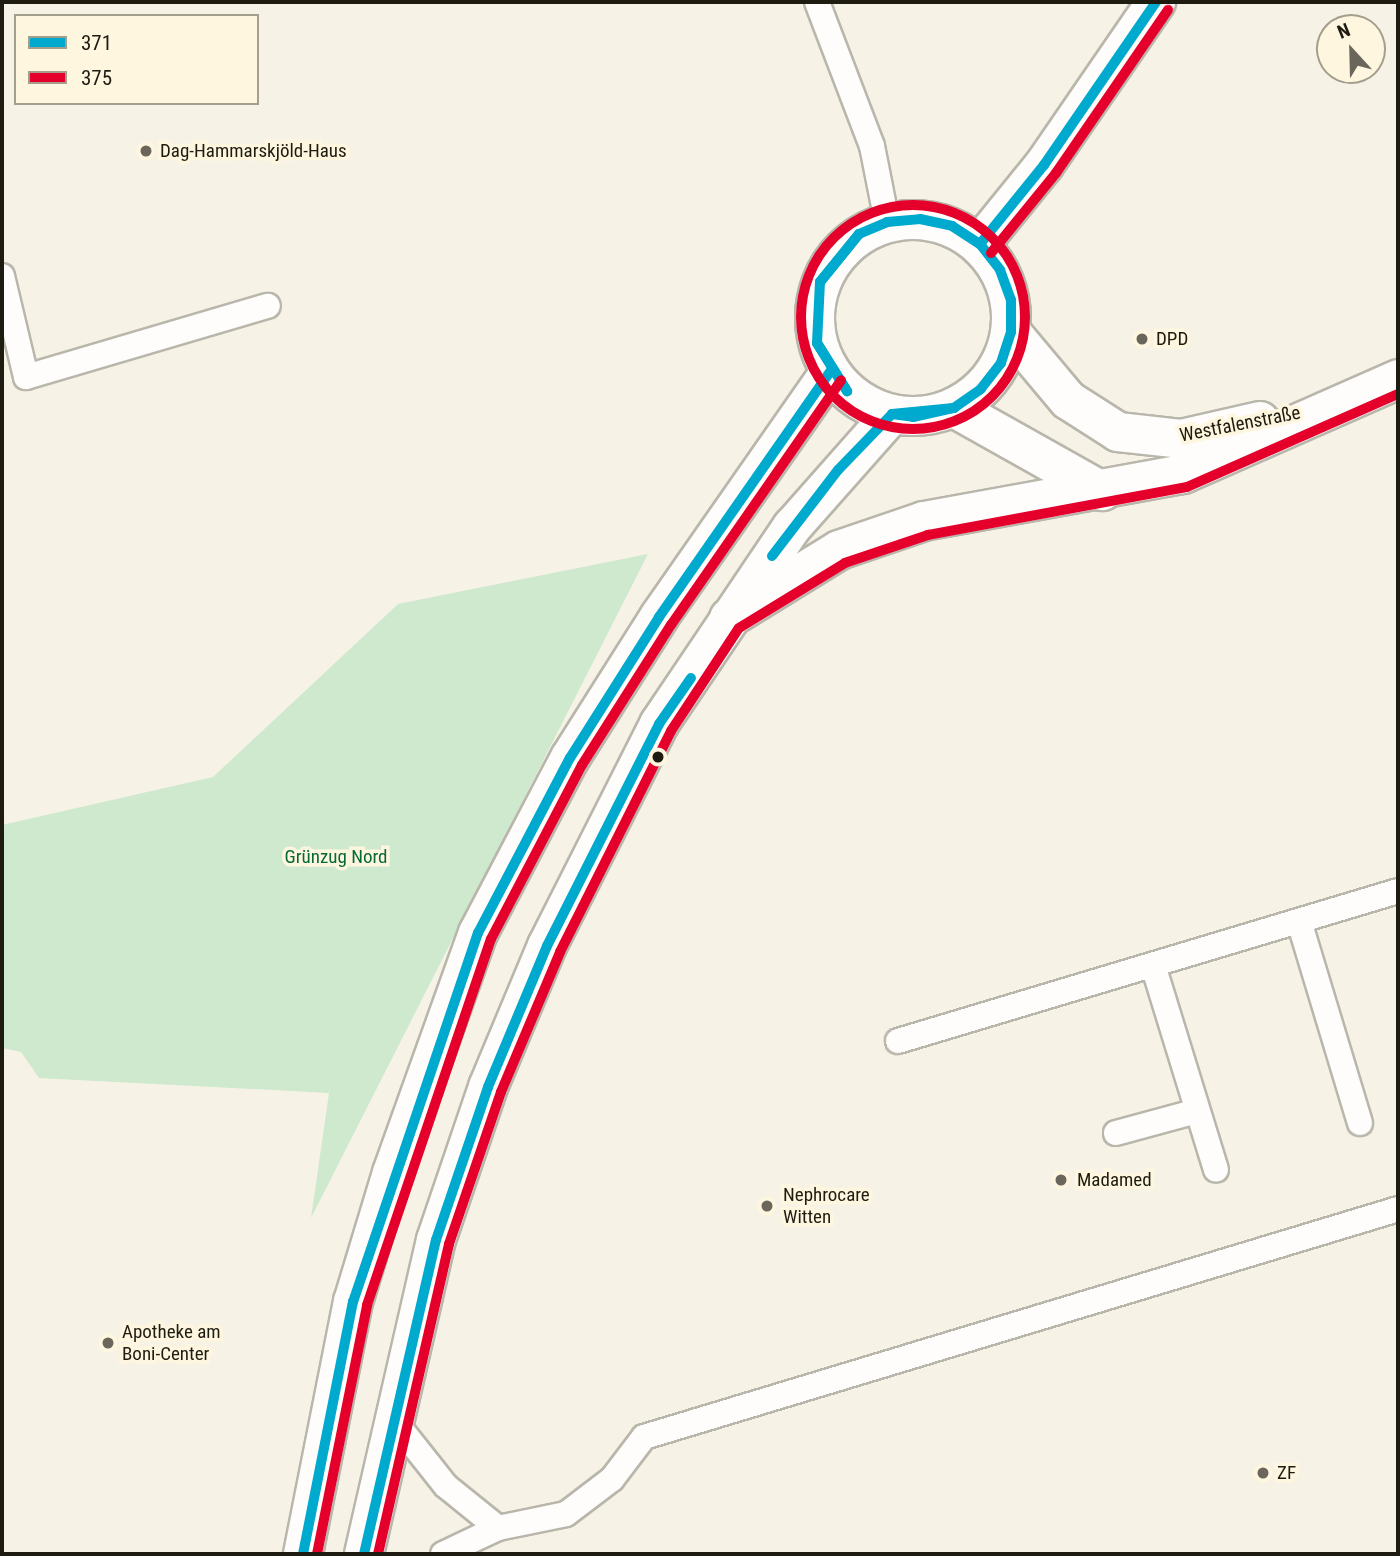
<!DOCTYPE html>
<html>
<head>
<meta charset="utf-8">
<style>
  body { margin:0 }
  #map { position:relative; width:1400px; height:1556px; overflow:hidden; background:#f7f2e6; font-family:"Roboto Condensed",sans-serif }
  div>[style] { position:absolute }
  .green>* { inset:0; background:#cee9ce }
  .roads { filter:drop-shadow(2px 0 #b9b6ab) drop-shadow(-2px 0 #b9b6ab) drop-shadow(0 2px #b9b6ab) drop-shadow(0 -2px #b9b6ab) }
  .lane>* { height:24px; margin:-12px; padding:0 12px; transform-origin:12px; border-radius:12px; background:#fefdfb }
  .street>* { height:38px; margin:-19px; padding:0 19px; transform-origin:19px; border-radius:19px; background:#fefdfb }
  .secondary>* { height:38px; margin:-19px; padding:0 19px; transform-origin:19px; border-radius:19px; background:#fefdfb }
  .secondary>.ring { margin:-19px; padding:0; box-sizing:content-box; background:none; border:38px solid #fefdfb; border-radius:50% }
  .bus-1>* { height:10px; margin:-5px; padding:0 5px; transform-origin:5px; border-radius:5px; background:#00a9ce }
  .bus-2>* { height:10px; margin:-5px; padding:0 5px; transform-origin:5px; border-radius:5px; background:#e4002b }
  .bus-2>.ring { margin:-5px; padding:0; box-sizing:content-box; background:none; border:10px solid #e4002b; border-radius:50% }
  .dots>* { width:19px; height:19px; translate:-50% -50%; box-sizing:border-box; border:4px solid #fef6df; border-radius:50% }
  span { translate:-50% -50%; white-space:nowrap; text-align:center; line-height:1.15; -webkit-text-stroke:7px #fef6df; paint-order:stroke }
  .poi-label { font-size:19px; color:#1e1b11 }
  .left { translate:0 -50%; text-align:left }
  .street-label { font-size:19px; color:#1e1b11 }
  .park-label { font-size:19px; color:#066a38 }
  .frame { position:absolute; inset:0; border:4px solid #1e1b11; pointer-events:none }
  .legend { position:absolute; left:14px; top:14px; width:245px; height:91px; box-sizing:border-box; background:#fef6df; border:2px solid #a49e8d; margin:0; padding:9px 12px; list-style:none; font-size:21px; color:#1e1b11 }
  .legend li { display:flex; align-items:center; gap:14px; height:35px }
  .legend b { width:35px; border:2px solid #a49e8d }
  .north { position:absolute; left:1316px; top:14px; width:70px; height:70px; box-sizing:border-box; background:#fef6df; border:2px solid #a49e8d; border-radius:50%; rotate:338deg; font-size:19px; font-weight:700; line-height:28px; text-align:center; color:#1e1b11 }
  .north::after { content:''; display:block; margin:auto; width:24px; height:32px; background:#6a665c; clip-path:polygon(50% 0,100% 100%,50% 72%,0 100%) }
</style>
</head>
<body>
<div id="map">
  <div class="green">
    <i style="clip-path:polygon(648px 554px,311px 1218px,329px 1093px,39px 1078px,21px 1052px,2px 1048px,2px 825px,213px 777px,398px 604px)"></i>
  </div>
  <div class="roads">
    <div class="lane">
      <i style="left:817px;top:2px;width:154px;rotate:69.1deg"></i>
      <i style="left:872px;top:146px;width:77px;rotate:78.8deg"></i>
      <i style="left:2px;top:276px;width:104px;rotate:76.6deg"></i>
      <i style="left:26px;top:377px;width:252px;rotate:-16.4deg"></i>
      <i style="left:1299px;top:921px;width:211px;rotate:73.2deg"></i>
      <i style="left:1153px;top:965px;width:214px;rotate:72.9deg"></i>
      <i style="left:898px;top:1041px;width:522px;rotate:-16.7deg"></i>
      <i style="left:1116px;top:1133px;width:84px;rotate:-15.2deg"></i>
      <i style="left:396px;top:1423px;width:80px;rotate:51.6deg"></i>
      <i style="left:446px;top:1486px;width:67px;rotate:38.9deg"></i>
      <i style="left:443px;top:1554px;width:61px;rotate:-25.3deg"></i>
      <i style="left:498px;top:1528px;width:69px;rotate:-11.6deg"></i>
      <i style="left:566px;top:1514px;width:58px;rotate:-37.3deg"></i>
      <i style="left:612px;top:1479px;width:53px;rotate:-52.7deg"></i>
      <i style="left:644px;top:1437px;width:788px;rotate:-16.82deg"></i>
    </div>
    <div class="street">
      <i style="left:1011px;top:332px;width:89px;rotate:50deg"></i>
      <i style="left:1068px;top:400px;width:59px;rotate:32.6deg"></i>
      <i style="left:1118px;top:432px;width:63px;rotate:6.3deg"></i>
      <i style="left:1181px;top:439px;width:81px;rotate:-12.8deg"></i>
      <i style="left:954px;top:408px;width:170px;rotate:29.3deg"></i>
      <i style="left:729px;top:618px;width:129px;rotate:-31.7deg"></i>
      <i style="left:839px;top:550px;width:90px;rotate:-18.8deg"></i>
      <i style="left:924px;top:521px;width:263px;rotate:-10.3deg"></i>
      <i style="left:1183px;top:474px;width:235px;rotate:-23.8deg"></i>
    </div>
    <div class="secondary">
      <i class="ring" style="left:815px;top:220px;width:158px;height:158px"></i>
      <i style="left:980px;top:244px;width:102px;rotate:-51deg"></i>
      <i style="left:1044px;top:165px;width:198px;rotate:-55.5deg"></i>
      <i style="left:303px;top:1554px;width:257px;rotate:-78.8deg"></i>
      <i style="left:353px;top:1302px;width:135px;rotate:-73.2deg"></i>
      <i style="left:392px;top:1173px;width:255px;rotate:-70.3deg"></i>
      <i style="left:478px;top:933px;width:198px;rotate:-62.3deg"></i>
      <i style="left:570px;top:758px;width:167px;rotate:-57.7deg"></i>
      <i style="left:659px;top:617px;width:299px;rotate:-55.1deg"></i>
      <i style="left:364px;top:1554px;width:322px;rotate:-77.1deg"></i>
      <i style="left:436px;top:1240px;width:162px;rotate:-71.2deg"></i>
      <i style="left:488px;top:1087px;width:153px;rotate:-67.3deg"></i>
      <i style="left:547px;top:946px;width:249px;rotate:-63.2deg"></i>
      <i style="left:659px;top:724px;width:238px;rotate:-56deg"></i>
      <i style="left:792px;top:527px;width:151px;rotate:-48.5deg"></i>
    </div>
  </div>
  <div class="bus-1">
    <i style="left:859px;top:234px;width:30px;rotate:-23deg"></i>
    <i style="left:887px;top:222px;width:33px;rotate:-5deg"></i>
    <i style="left:920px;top:219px;width:33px;rotate:12deg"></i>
    <i style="left:952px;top:226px;width:33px;rotate:33deg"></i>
    <i style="left:980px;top:244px;width:33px;rotate:52deg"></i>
    <i style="left:1000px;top:270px;width:32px;rotate:70deg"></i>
    <i style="left:1011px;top:300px;width:32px;rotate:90deg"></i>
    <i style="left:1011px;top:332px;width:33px;rotate:108deg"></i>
    <i style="left:1001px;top:363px;width:33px;rotate:128deg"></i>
    <i style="left:981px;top:389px;width:33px;rotate:145deg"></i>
    <i style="left:980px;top:244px;width:102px;rotate:-51deg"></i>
    <i style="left:1044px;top:165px;width:198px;rotate:-55.5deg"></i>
    <i style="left:820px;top:282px;width:62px;rotate:-50.9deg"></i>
    <i style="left:820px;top:282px;width:62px;rotate:-50.9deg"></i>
    <i style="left:817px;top:343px;width:57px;rotate:58deg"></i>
    <i style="left:817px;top:343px;width:57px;rotate:58deg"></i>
    <i style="left:817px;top:343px;width:61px;rotate:-87.2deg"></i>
    <i style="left:892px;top:414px;width:21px;rotate:8deg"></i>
    <i style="left:913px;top:417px;width:42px;rotate:-12.4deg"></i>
    <i style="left:892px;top:414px;width:62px;rotate:-5.5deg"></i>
    <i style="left:772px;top:556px;width:108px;rotate:-52.5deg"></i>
    <i style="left:838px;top:470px;width:78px;rotate:-46deg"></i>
    <i style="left:303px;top:1554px;width:257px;rotate:-78.8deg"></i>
    <i style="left:353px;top:1302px;width:390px;rotate:-71.3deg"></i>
    <i style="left:478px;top:933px;width:198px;rotate:-62.3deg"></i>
    <i style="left:570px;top:758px;width:167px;rotate:-57.7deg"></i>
    <i style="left:659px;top:617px;width:299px;rotate:-55.1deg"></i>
    <i style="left:364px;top:1554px;width:322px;rotate:-77.1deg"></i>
    <i style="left:436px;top:1240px;width:162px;rotate:-71.2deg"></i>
    <i style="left:488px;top:1087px;width:153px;rotate:-67.3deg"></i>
    <i style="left:547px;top:946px;width:249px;rotate:-63.2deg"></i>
    <i style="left:659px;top:724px;width:56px;rotate:-55.2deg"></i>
  </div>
  <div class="bus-2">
    <i class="ring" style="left:801px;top:205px;width:214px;height:214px"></i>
    <i style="left:991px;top:253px;width:103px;rotate:-50.9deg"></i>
    <i style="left:1056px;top:173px;width:198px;rotate:-55.5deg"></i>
    <i style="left:317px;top:1554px;width:254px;rotate:-78.6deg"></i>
    <i style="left:367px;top:1305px;width:386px;rotate:-71.3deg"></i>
    <i style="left:491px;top:939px;width:196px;rotate:-62.4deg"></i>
    <i style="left:582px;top:765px;width:166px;rotate:-57.6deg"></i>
    <i style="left:671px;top:625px;width:298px;rotate:-55.2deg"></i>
    <i style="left:378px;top:1554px;width:318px;rotate:-77.1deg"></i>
    <i style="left:449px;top:1244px;width:161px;rotate:-71.1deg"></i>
    <i style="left:501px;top:1092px;width:152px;rotate:-67.1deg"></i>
    <i style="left:560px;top:952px;width:247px;rotate:-63.3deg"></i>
    <i style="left:671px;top:731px;width:123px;rotate:-56.6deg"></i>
    <i style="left:739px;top:628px;width:124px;rotate:-31.5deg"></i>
    <i style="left:845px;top:563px;width:88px;rotate:-18.6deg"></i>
    <i style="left:928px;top:535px;width:263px;rotate:-10.5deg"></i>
    <i style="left:1187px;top:487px;width:231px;rotate:-23.8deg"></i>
  </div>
  <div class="dots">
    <i style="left:146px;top:151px;background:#6a665c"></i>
    <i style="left:1142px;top:339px;background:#6a665c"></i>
    <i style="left:658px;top:757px;background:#1e1b11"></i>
    <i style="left:1061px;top:1180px;background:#6a665c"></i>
    <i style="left:767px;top:1206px;background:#6a665c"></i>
    <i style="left:108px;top:1343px;background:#6a665c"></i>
    <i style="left:1263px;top:1473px;background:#6a665c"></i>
  </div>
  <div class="poi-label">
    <span class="left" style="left:160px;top:151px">Dag-Hammarskjöld-Haus</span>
    <span class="left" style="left:1156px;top:339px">DPD</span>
    <span class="left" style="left:1077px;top:1180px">Madamed</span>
    <span class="left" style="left:783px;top:1206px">Nephrocare<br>Witten</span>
    <span class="left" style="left:122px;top:1343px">Apotheke am<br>Boni-Center</span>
    <span class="left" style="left:1277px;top:1473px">ZF</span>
  </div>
  <div class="street-label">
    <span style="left:1240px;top:424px;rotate:-11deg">Westfalenstraße</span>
  </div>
  <div class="park-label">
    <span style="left:336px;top:857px">Grünzug Nord</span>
  </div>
  <div class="frame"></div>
  <ul class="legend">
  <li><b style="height:9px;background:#00a9ce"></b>371</li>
  <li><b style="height:9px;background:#e4002b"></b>375</li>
  </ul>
  <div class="north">N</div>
</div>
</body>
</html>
